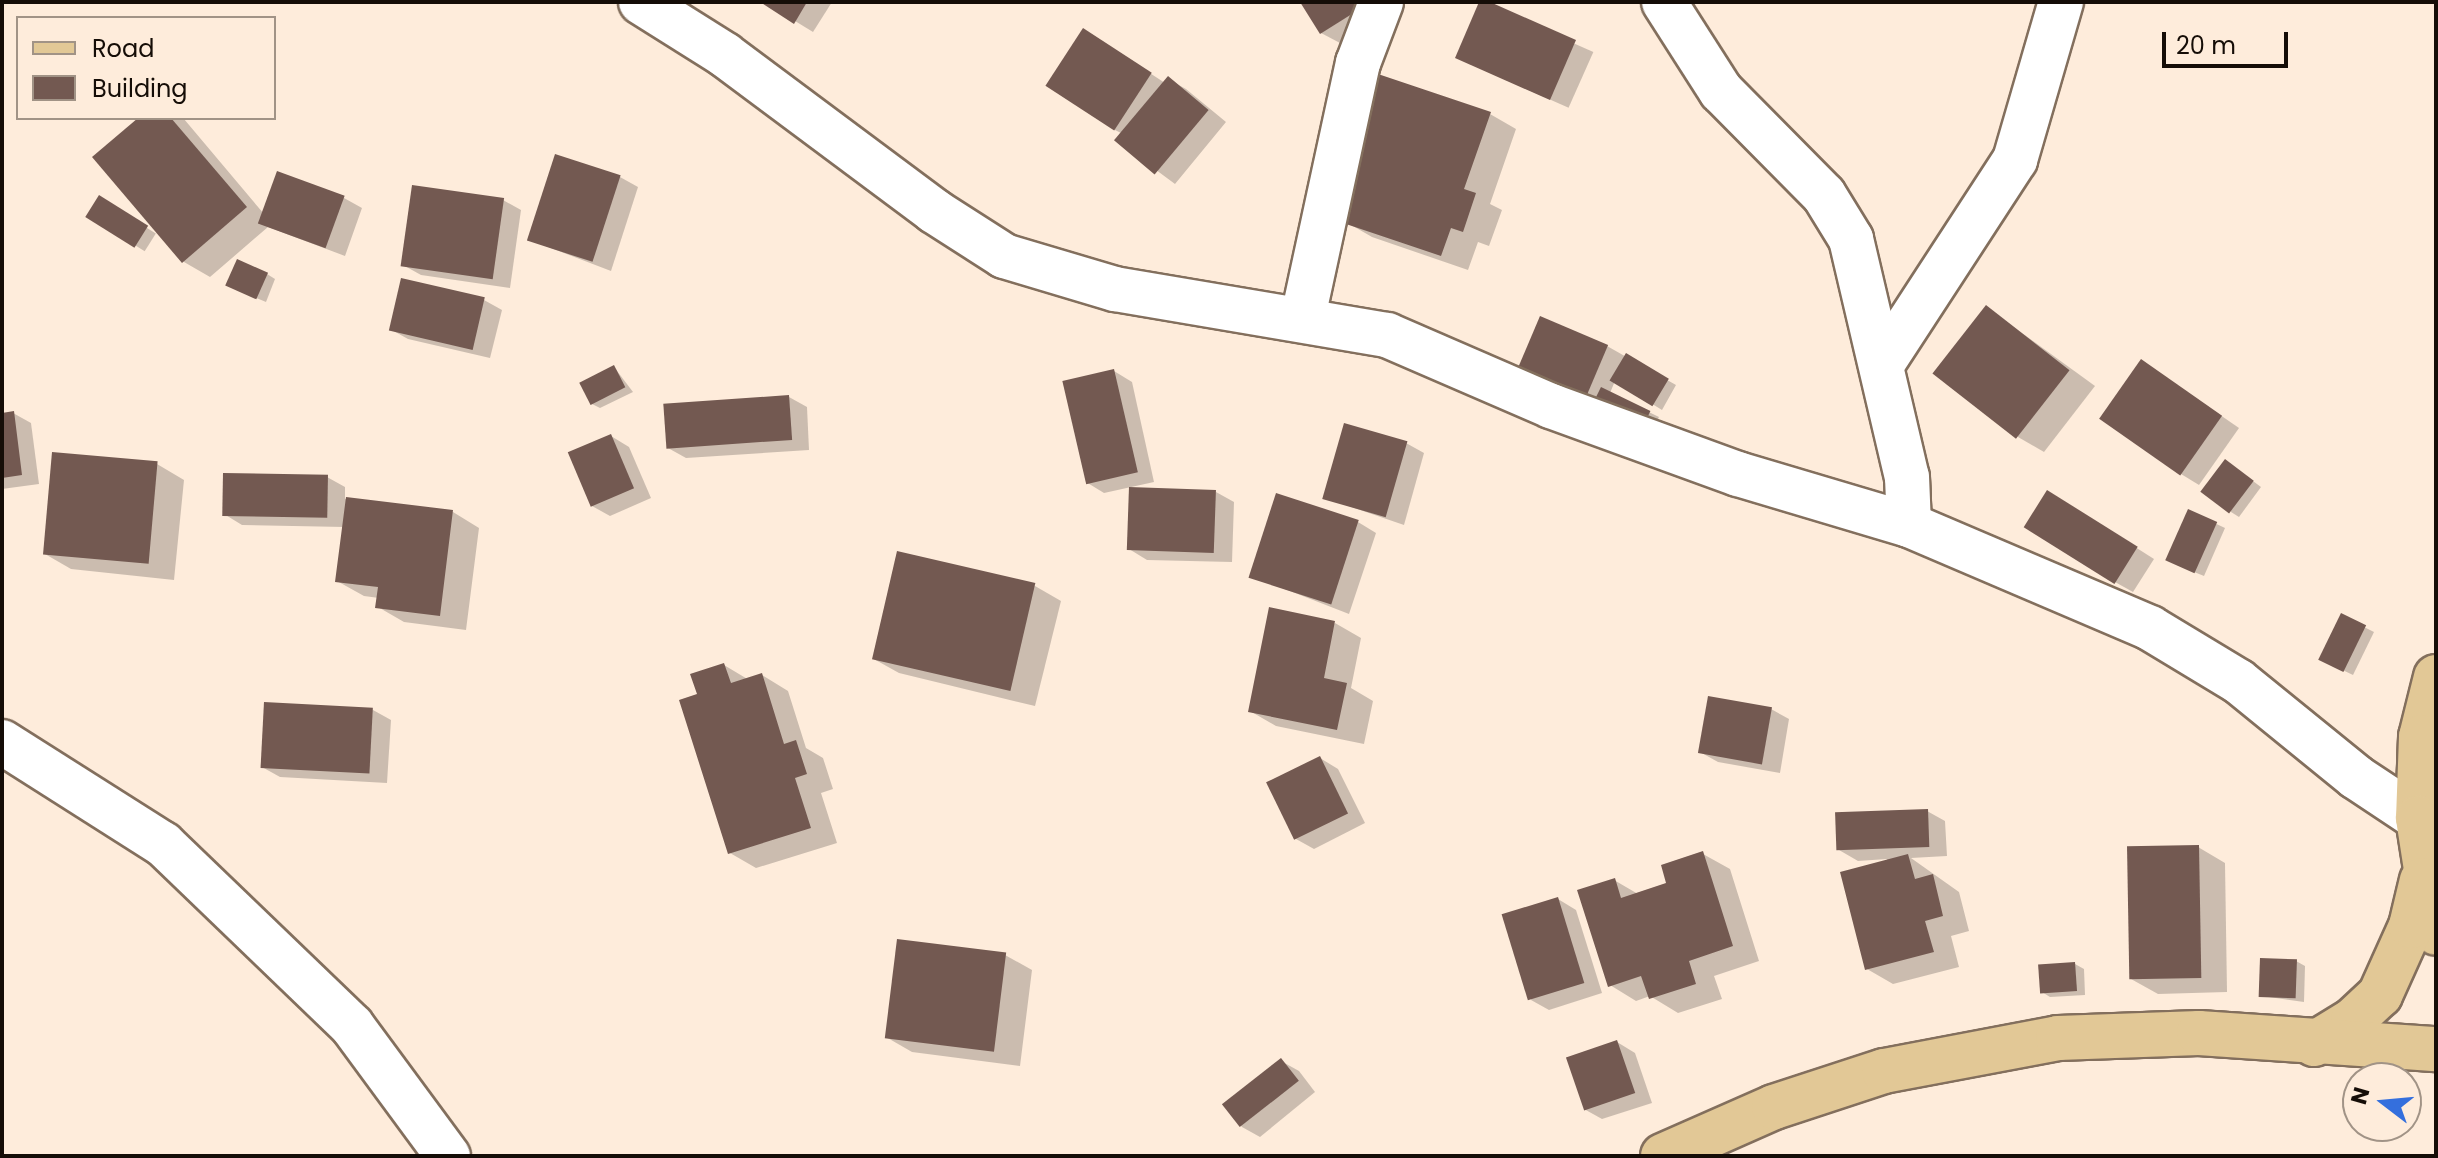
<!DOCTYPE html>
<html>
<head>
<meta charset="utf-8">
<style>
  body { margin:0 }
  #map { position:relative; width:2438px; height:1158px; overflow:hidden; background:#feecdb; font-family:Poppins,sans-serif }
  div>[style] { position:absolute }
  .shadow>* { inset:0; background:#0003; transform-origin:0 0 }
  .building>* { inset:0; background:#735951; transform-origin:0 0 }
  .roads { filter:drop-shadow(2px 0 #836f5d) drop-shadow(-2px 0 #836f5d) drop-shadow(0 2px #836f5d) drop-shadow(0 -2px #836f5d) }
  .minor>* { height:44px; margin:-22px; padding:0 22px; transform-origin:22px; border-radius:22px; background:#fff }
  .major>* { height:44px; margin:-22px; padding:0 22px; transform-origin:22px; border-radius:22px; background:#e2c896 }
  span { translate:-50% -50%; white-space:nowrap; text-align:center; line-height:1.15; -webkit-text-stroke:8px #feecdb; paint-order:stroke }
  .frame { position:absolute; inset:0; border:4px solid #150d07; pointer-events:none }
  .legend { position:absolute; left:16px; top:16px; width:260px; height:104px; box-sizing:border-box; background:#feecdb; border:2px solid #a19386; margin:0; padding:10px 14px; list-style:none; font-size:24px; color:#150d07 }
  .legend li { display:flex; align-items:center; gap:16px; height:40px }
  .legend b { width:40px; border:2px solid #a19386 }
  .north { position:absolute; left:2342px; top:1062px; width:80px; height:80px; box-sizing:border-box; background:#feecdb; border:2px solid #a19386; border-radius:50%; rotate:286deg; font-size:22px; font-weight:700; line-height:32px; text-align:center; color:#150d07 }
  .north::after { content:''; display:block; margin:auto; width:28px; height:36px; background:#346fdd; clip-path:polygon(50% 0,100% 100%,50% 72%,0 100%) }
  .scale { position:absolute; left:2162px; top:32px; width:126px; height:36px; box-sizing:border-box; border:4px solid #150d07; border-top:0; padding-left:10px; font-size:24px; line-height:28px; white-space:nowrap; color:#150d07; -webkit-text-stroke:6px #feecdb; paint-order:stroke }
</style>
</head>
<body>
<div id="map">
  <div class="shadow">
    <i style="clip-path:polygon(764px 2px,832px 2px,813px 32px)"></i>
    <i style="clip-path:polygon(1303px 2px,1391px 11px,1340px 43px,1321px 33px)"></i>
    <i style="left:1481px;top:2px;width:123px;height:61px;rotate:24deg"></i>
    <i style="clip-path:polygon(1101px 41px,1165px 83px,1168px 79px,1186px 89px,1226px 122px,1175px 184px,1117px 141px,1123px 134px,1115px 130px)"></i>
    <i style="clip-path:polygon(1490px 114px,1516px 129px,1490px 204px,1502px 210px,1489px 246px,1478px 242px,1468px 270px,1372px 237px,1346px 222px,1355px 196px,1338px 186px)"></i>
    <i style="clip-path:polygon(141px 118px,184px 119px,264px 214px,344px 198px,362px 208px,345px 256px,268px 227px,210px 277px,184px 262px,95px 157px)"></i>
    <i style="clip-path:polygon(620px 177px,638px 187px,611px 271px,530px 240px)"></i>
    <i style="left:99px;top:198px;width:67px;height:21px;rotate:32deg"></i>
    <i style="clip-path:polygon(503px 200px,521px 210px,510px 288px,421px 275px,403px 265px)"></i>
    <i style="clip-path:polygon(267px 274px,275px 279px,266px 302px,237px 290px)"></i>
    <i style="clip-path:polygon(484px 300px,502px 310px,490px 358px,408px 339px,390px 329px)"></i>
    <i style="clip-path:polygon(1986px 307px,2095px 386px,2044px 452px,2018px 437px)"></i>
    <i style="clip-path:polygon(1607px 346px,1676px 385px,1662px 410px,1615px 381px,1610px 393px,1659px 417px,1650px 436px,1537px 381px)"></i>
    <i style="clip-path:polygon(2142px 361px,2239px 428px,2199px 485px,2181px 474px)"></i>
    <i style="clip-path:polygon(614px 367px,633px 392px,600px 408px,592px 404px)"></i>
    <i style="clip-path:polygon(1114px 371px,1132px 382px,1154px 482px,1104px 493px,1086px 482px)"></i>
    <i style="clip-path:polygon(789px 397px,807px 407px,809px 450px,686px 458px,668px 448px)"></i>
    <i style="clip-path:polygon(13px 413px,31px 423px,39px 484px,2px 489px,2px 415px)"></i>
    <i style="clip-path:polygon(611px 436px,629px 447px,651px 498px,610px 516px,592px 506px)"></i>
    <i style="clip-path:polygon(1406px 443px,1424px 453px,1404px 525px,1325px 498px)"></i>
    <i style="clip-path:polygon(157px 464px,184px 480px,174px 580px,71px 569px,45px 554px)"></i>
    <i style="clip-path:polygon(2234px 467px,2261px 487px,2239px 517px,2231px 512px)"></i>
    <i style="clip-path:polygon(327px 477px,345px 487px,345px 499px,453px 512px,479px 528px,466px 630px,404px 622px,378px 607px,379px 598px,364px 596px,337px 581px,344px 527px,242px 525px,224px 514px)"></i>
    <i style="clip-path:polygon(1216px 492px,1234px 502px,1232px 562px,1147px 560px,1129px 549px)"></i>
    <i style="clip-path:polygon(2066px 503px,2154px 559px,2133px 592px,2115px 582px)"></i>
    <i style="clip-path:polygon(2189px 511px,2225px 528px,2204px 576px,2177px 565px)"></i>
    <i style="clip-path:polygon(1358px 522px,1376px 533px,1349px 614px,1251px 576px)"></i>
    <i style="clip-path:polygon(1035px 586px,1061px 601px,1035px 706px,899px 673px,872px 658px)"></i>
    <i style="clip-path:polygon(2342px 616px,2374px 632px,2353px 675px,2330px 664px)"></i>
    <i style="clip-path:polygon(1335px 623px,1361px 638px,1351px 688px,1373px 701px,1364px 744px,1276px 726px,1250px 711px)"></i>
    <i style="clip-path:polygon(724px 665px,749px 680px,762px 675px,788px 691px,806px 748px,823px 758px,833px 789px,821px 793px,837px 843px,756px 868px,730px 853px)"></i>
    <i style="clip-path:polygon(1771px 709px,1789px 719px,1780px 773px,1718px 762px,1700px 752px)"></i>
    <i style="clip-path:polygon(373px 710px,391px 720px,387px 783px,280px 777px,262px 767px)"></i>
    <i style="clip-path:polygon(1320px 758px,1338px 769px,1365px 823px,1314px 849px,1296px 839px)"></i>
    <i style="clip-path:polygon(1927px 811px,1945px 821px,1947px 856px,1911px 858px,1959px 892px,1969px 931px,1951px 936px,1959px 967px,1893px 984px,1867px 969px,1887px 859px,1858px 861px,1839px 850px)"></i>
    <i style="clip-path:polygon(2198px 847px,2225px 863px,2227px 992px,2158px 994px,2131px 979px)"></i>
    <i style="clip-path:polygon(1703px 854px,1730px 869px,1759px 961px,1714px 976px,1722px 999px,1678px 1013px,1650px 996px,1636px 1001px,1610px 985px,1614px 880px,1638px 894px,1669px 884px)"></i>
    <i style="clip-path:polygon(1558px 899px,1576px 910px,1602px 993px,1549px 1010px,1531px 1000px)"></i>
    <i style="clip-path:polygon(1005px 955px,1032px 970px,1020px 1066px,912px 1052px,886px 1037px)"></i>
    <i style="clip-path:polygon(2296px 961px,2305px 966px,2304px 1002px,2262px 996px)"></i>
    <i style="clip-path:polygon(2075px 964px,2084px 969px,2085px 995px,2050px 997px,2042px 992px)"></i>
    <i style="clip-path:polygon(1617px 1042px,1635px 1053px,1652px 1103px,1602px 1119px,1584px 1109px)"></i>
    <i style="clip-path:polygon(1281px 1061px,1299px 1071px,1315px 1092px,1260px 1137px,1242px 1127px,1225px 1106px)"></i>
  </div>
  <div class="building">
    <i style="clip-path:polygon(760px 2px,807px 2px,794px 24px)"></i>
    <i style="clip-path:polygon(1300px 2px,1371px 2px,1320px 34px)"></i>
    <i style="clip-path:polygon(1479px 2px,1490px 2px,1576px 40px,1550px 100px,1455px 58px)"></i>
    <i style="left:1083px;top:28px;width:82px;height:69px;rotate:33deg"></i>
    <i style="clip-path:polygon(1375px 73px,1491px 112px,1464px 189px,1476px 193px,1463px 232px,1451px 228px,1441px 256px,1343px 223px,1354px 193px,1336px 187px)"></i>
    <i style="left:1168px;top:76px;width:53px;height:84px;rotate:40deg"></i>
    <i style="clip-path:polygon(138px 118px,171px 118px,247px 207px,182px 263px,92px 157px)"></i>
    <i style="left:555px;top:154px;width:69px;height:91px;rotate:18deg"></i>
    <i style="left:277px;top:171px;width:72px;height:56px;rotate:20deg"></i>
    <i style="left:412px;top:185px;width:93px;height:82px;rotate:8deg"></i>
    <i style="left:99px;top:195px;width:58px;height:26px;rotate:32deg"></i>
    <i style="left:237px;top:259px;width:34px;height:29px;rotate:24deg"></i>
    <i style="left:401px;top:278px;width:86px;height:54px;rotate:13deg"></i>
    <i style="left:1986px;top:305px;width:106px;height:87px;rotate:38deg"></i>
    <i style="left:1540px;top:316px;width:74px;height:60px;rotate:23deg"></i>
    <i style="left:1626px;top:353px;width:50px;height:32px;rotate:31deg"></i>
    <i style="left:2141px;top:359px;width:99px;height:73px;rotate:35deg"></i>
    <i style="left:614px;top:365px;width:25px;height:39px;rotate:63deg"></i>
    <i style="left:1114px;top:369px;width:106px;height:53px;rotate:77deg"></i>
    <i style="left:1601px;top:387px;width:55px;height:24px;rotate:26deg"></i>
    <i style="left:789px;top:395px;width:45px;height:126px;rotate:86deg"></i>
    <i style="clip-path:polygon(14px 411px,22px 475px,2px 478px,2px 413px)"></i>
    <i style="left:1344px;top:423px;width:66px;height:79px;rotate:16deg"></i>
    <i style="left:611px;top:434px;width:59px;height:47px;rotate:67deg"></i>
    <i style="left:52px;top:452px;width:106px;height:103px;rotate:5deg"></i>
    <i style="left:2225px;top:459px;width:36px;height:41px;rotate:37deg"></i>
    <i style="left:223px;top:473px;width:105px;height:43px;rotate:1deg"></i>
    <i style="left:1129px;top:487px;width:87px;height:63px;rotate:2deg"></i>
    <i style="left:2047px;top:490px;width:107px;height:44px;rotate:32deg"></i>
    <i style="left:1276px;top:493px;width:87px;height:89px;rotate:18deg"></i>
    <i style="clip-path:polygon(346px 497px,453px 510px,440px 616px,375px 608px,378px 587px,335px 582px)"></i>
    <i style="left:2188px;top:509px;width:32px;height:56px;rotate:24deg"></i>
    <i style="left:897px;top:551px;width:142px;height:111px;rotate:13deg"></i>
    <i style="clip-path:polygon(1269px 607px,1335px 621px,1324px 678px,1347px 683px,1337px 730px,1248px 712px)"></i>
    <i style="left:2341px;top:613px;width:28px;height:52px;rotate:26deg"></i>
    <i style="clip-path:polygon(724px 663px,731px 683px,762px 673px,784px 744px,796px 740px,807px 774px,795px 778px,811px 828px,728px 854px,679px 700px,697px 694px,690px 674px)"></i>
    <i style="left:1708px;top:696px;width:65px;height:58px;rotate:10deg"></i>
    <i style="left:264px;top:702px;width:109px;height:66px;rotate:3deg"></i>
    <i style="left:1320px;top:756px;width:64px;height:60px;rotate:64deg"></i>
    <i style="left:1928px;top:809px;width:38px;height:93px;rotate:88deg"></i>
    <i style="left:2199px;top:845px;width:133px;height:72px;rotate:89deg"></i>
    <i style="clip-path:polygon(1703px 851px,1733px 946px,1689px 961px,1696px 984px,1649px 999px,1641px 976px,1608px 987px,1577px 890px,1615px 878px,1621px 898px,1666px 883px,1661px 865px)"></i>
    <i style="clip-path:polygon(1908px 854px,1915px 879px,1933px 874px,1943px 916px,1925px 921px,1934px 952px,1865px 970px,1840px 872px)"></i>
    <i style="left:1558px;top:897px;width:90px;height:59px;rotate:73deg"></i>
    <i style="left:897px;top:939px;width:110px;height:100px;rotate:7deg"></i>
    <i style="left:2260px;top:958px;width:37px;height:39px;rotate:2deg"></i>
    <i style="left:2075px;top:962px;width:29px;height:37px;rotate:86deg"></i>
    <i style="left:1617px;top:1040px;width:56px;height:54px;rotate:71deg"></i>
    <i style="left:1281px;top:1058px;width:29px;height:75px;rotate:52deg"></i>
  </div>
  <div class="roads">
    <div class="minor">
      <i style="left:641px;top:2px;width:99px;rotate:32.2deg"></i>
      <i style="left:725px;top:55px;width:261px;rotate:36.7deg"></i>
      <i style="left:934px;top:211px;width:83px;rotate:32.7deg"></i>
      <i style="left:1004px;top:256px;width:116px;rotate:16.6deg"></i>
      <i style="left:1115px;top:289px;width:276px;rotate:9.6deg"></i>
      <i style="left:1387px;top:335px;width:179px;rotate:23.4deg"></i>
      <i style="left:1551px;top:406px;width:199px;rotate:20deg"></i>
      <i style="left:1738px;top:474px;width:178px;rotate:16.6deg"></i>
      <i style="left:1909px;top:525px;width:262px;rotate:23.1deg"></i>
      <i style="left:2150px;top:628px;width:103px;rotate:31.1deg"></i>
      <i style="left:2238px;top:681px;width:152px;rotate:39.1deg"></i>
      <i style="left:2356px;top:777px;width:74px;rotate:33.5deg"></i>
      <i style="left:1664px;top:2px;width:106px;rotate:57.4deg"></i>
      <i style="left:1721px;top:91px;width:146px;rotate:45.3deg"></i>
      <i style="left:1824px;top:195px;width:52px;rotate:58.5deg"></i>
      <i style="left:1851px;top:239px;width:244px;rotate:76.8deg"></i>
      <i style="left:1907px;top:477px;width:48px;rotate:87.6deg"></i>
      <i style="left:1303px;top:317px;width:260px;rotate:-77.8deg"></i>
      <i style="left:1358px;top:63px;width:65px;rotate:-69.3deg"></i>
      <i style="left:1882px;top:364px;width:244px;rotate:-56.9deg"></i>
      <i style="left:2015px;top:160px;width:165px;rotate:-73.8deg"></i>
      <i style="left:2px;top:742px;width:191px;rotate:32.4deg"></i>
      <i style="left:163px;top:844px;width:262px;rotate:43.9deg"></i>
      <i style="left:352px;top:1026px;width:162px;rotate:53.6deg"></i>
    </div>
    <div class="major">
      <i style="left:2436px;top:677px;width:62px;rotate:104deg"></i>
      <i style="left:2421px;top:737px;width:81px;rotate:92.1deg"></i>
      <i style="left:2418px;top:818px;width:116px;rotate:81.1deg"></i>
      <i style="left:2314px;top:1044px;width:46px;rotate:-31.6deg"></i>
      <i style="left:2353px;top:1020px;width:37px;rotate:-43deg"></i>
      <i style="left:2380px;top:995px;width:76px;rotate:-65.8deg"></i>
      <i style="left:2411px;top:926px;width:47px;rotate:-76.6deg"></i>
      <i style="left:1663px;top:1156px;width:121px;rotate:-23.8deg"></i>
      <i style="left:1774px;top:1107px;width:116px;rotate:-18.1deg"></i>
      <i style="left:1884px;top:1071px;width:177px;rotate:-10.7deg"></i>
      <i style="left:2058px;top:1038px;width:141px;rotate:-2deg"></i>
      <i style="left:2199px;top:1033px;width:238px;rotate:3.9deg"></i>
    </div>
  </div>
  <div class="frame"></div>
  <ul class="legend">
  <li><b style="height:10px;background:#e2c896"></b>Road</li>
  <li><b style="height:22px;background:#735951"></b>Building</li>
  </ul>
  <div class="north">N</div>
  <div class="scale">20 m</div>
</div>
</body>
</html>
